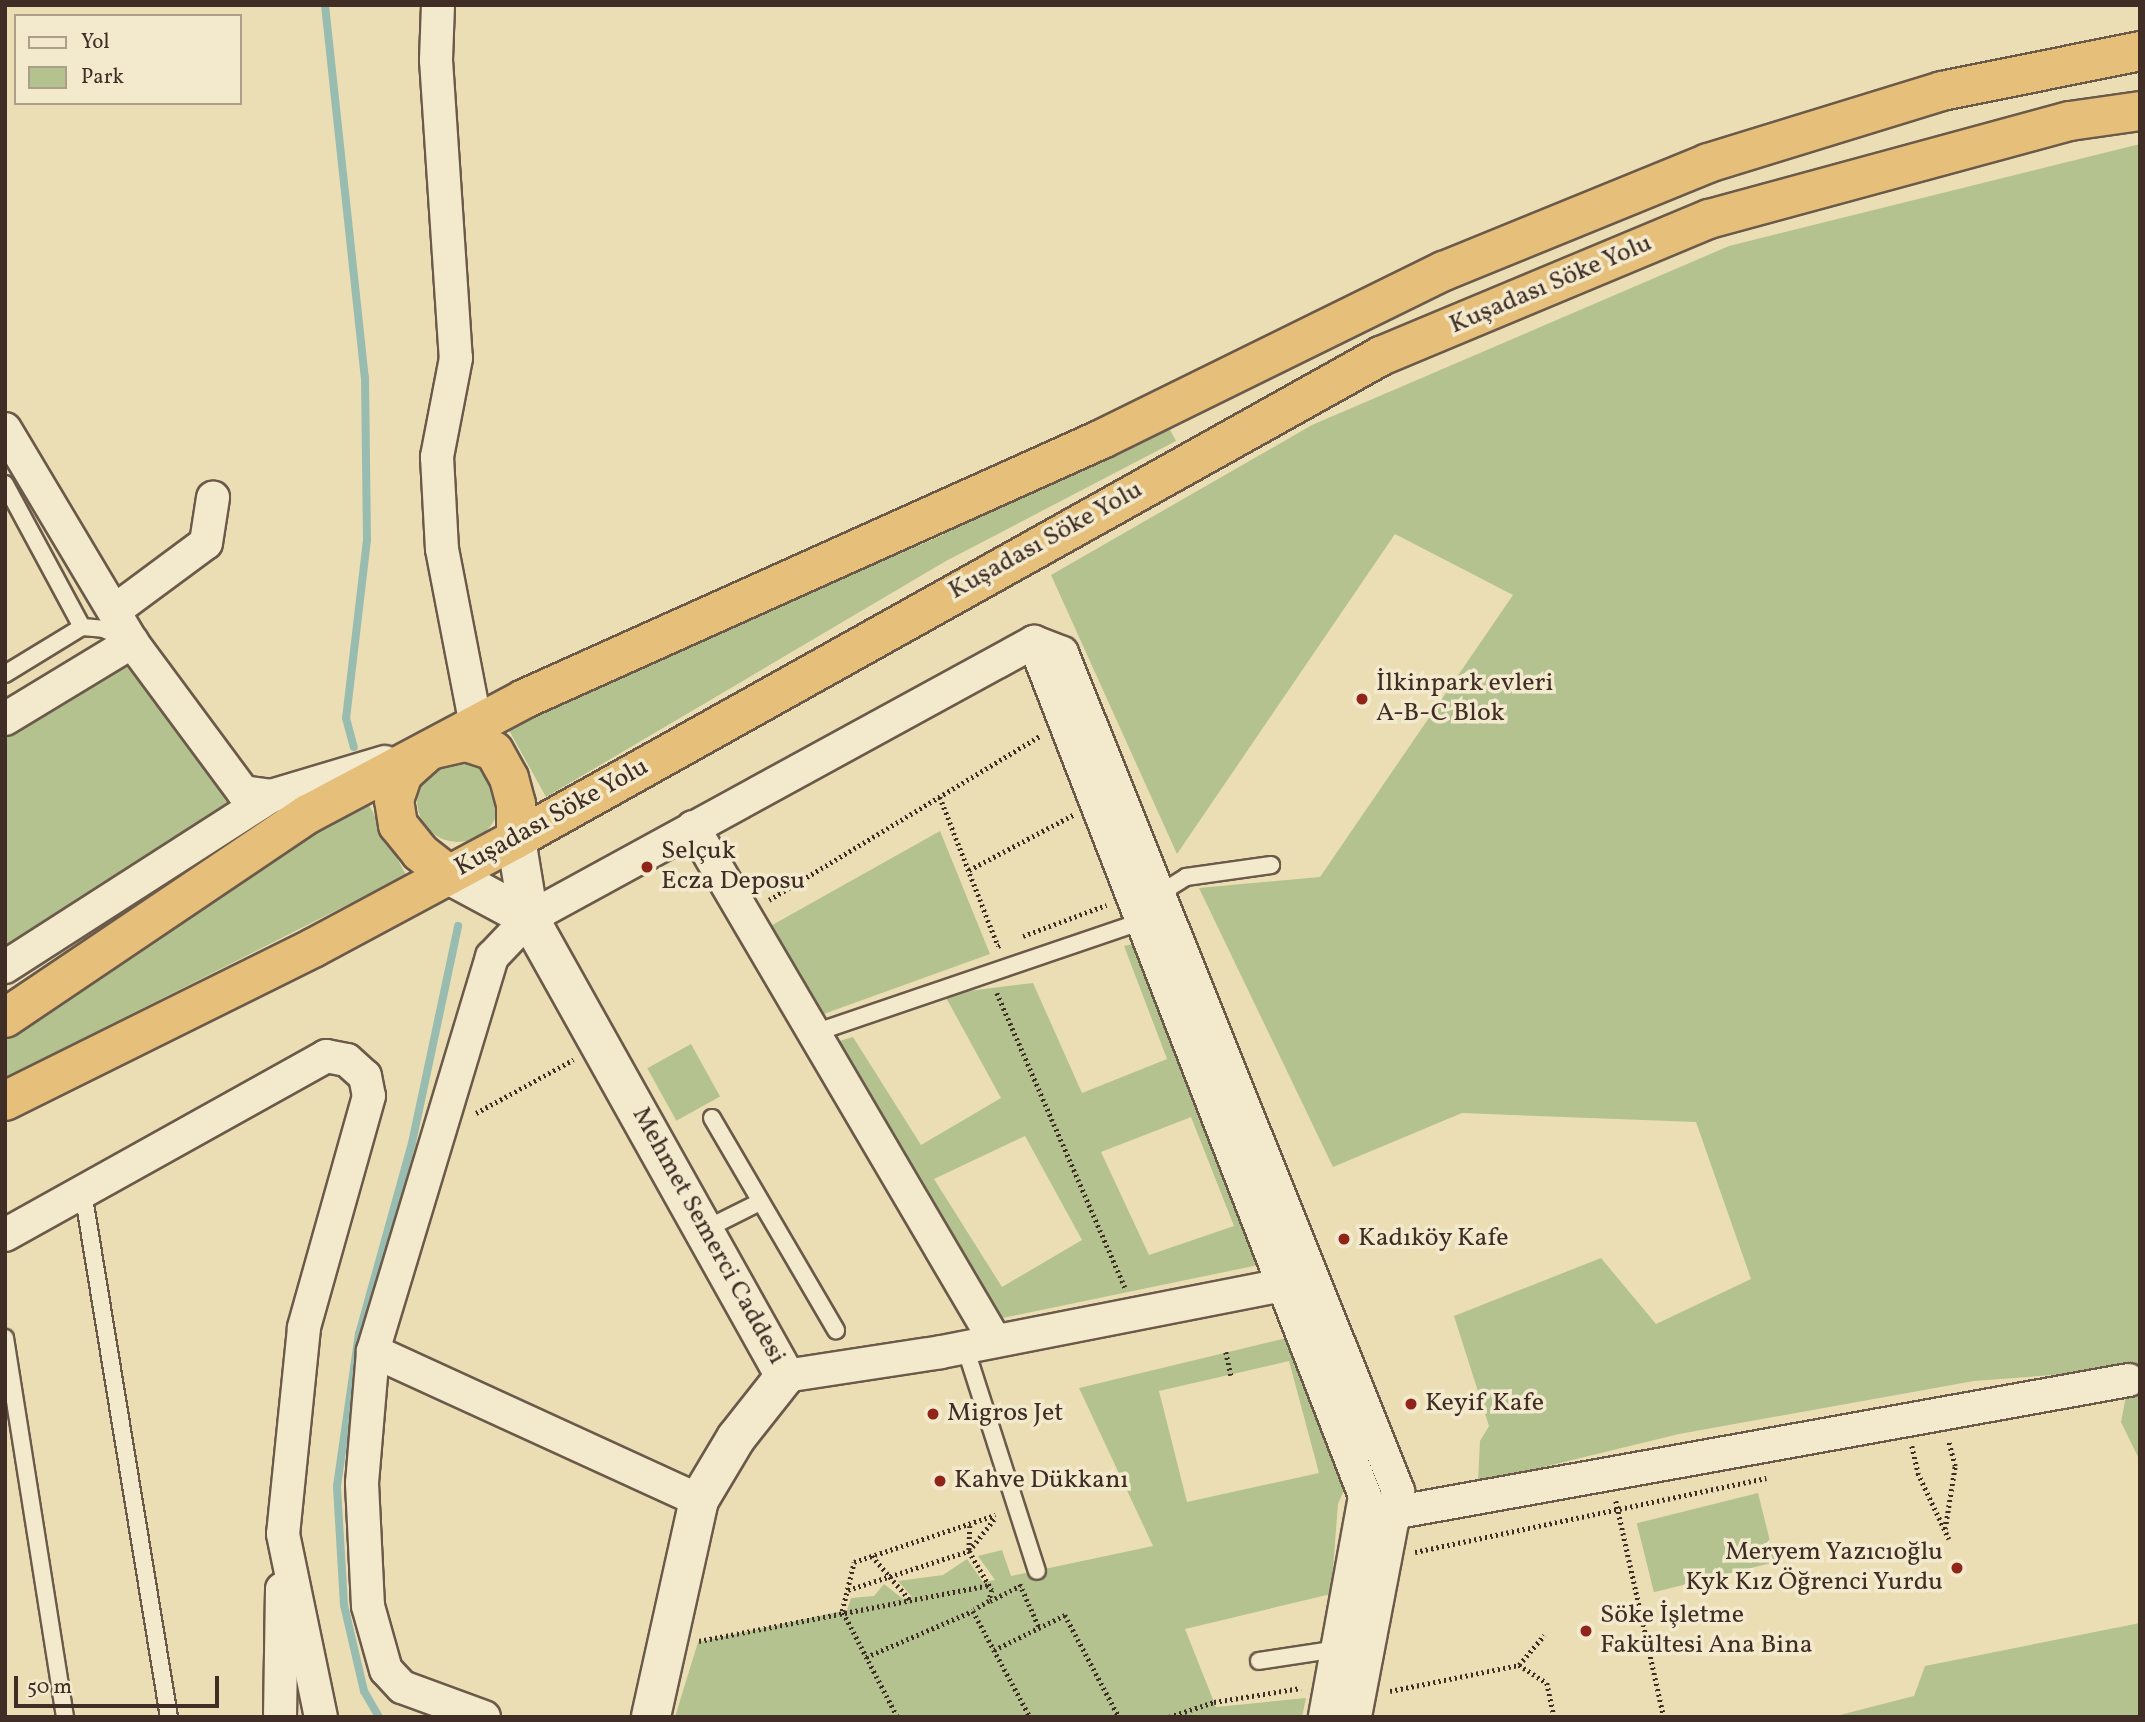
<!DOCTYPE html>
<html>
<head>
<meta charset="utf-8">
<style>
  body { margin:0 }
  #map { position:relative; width:2145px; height:1722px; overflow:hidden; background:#ecdeb4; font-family:Vollkorn,serif }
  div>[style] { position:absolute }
  .green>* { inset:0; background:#b4c290; transform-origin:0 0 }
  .round { border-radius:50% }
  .stream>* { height:8px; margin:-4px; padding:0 4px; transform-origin:4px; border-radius:4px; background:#99bcb0 }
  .path>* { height:4.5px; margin-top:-2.25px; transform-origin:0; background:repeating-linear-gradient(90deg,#402e26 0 2px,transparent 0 5.5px) }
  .roads { filter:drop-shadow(2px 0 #6b5a4a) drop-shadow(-2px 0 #6b5a4a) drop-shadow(0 2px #6b5a4a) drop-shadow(0 -2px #6b5a4a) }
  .lane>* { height:16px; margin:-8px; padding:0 8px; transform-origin:8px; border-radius:8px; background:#f3eace }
  .street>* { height:32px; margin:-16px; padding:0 16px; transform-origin:16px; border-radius:16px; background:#f3eace }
  .secondary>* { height:38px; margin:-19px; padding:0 19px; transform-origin:19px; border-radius:19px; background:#f3eace }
  .highway>* { height:38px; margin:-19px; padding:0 19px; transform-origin:19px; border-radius:19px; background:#e6bf7a }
  .dots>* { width:19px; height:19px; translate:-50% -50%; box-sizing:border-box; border:4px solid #f3eace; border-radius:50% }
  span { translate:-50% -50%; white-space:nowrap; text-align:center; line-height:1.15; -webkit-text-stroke:7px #f3eace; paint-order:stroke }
  .street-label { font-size:26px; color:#402e26 }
  .poi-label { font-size:26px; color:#402e26 }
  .left { translate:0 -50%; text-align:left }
  .right { translate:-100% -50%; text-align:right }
  .frame { position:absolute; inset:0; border:7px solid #402e26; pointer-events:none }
  .legend { position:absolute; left:14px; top:14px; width:228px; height:91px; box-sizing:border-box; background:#f3eace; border:2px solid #ab9f8b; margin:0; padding:9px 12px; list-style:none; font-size:21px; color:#402e26 }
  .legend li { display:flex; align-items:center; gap:14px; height:35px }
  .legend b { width:35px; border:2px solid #ab9f8b }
  .scale { position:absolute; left:14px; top:1676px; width:205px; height:32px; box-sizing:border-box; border:4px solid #402e26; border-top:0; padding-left:9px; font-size:21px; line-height:24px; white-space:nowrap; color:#402e26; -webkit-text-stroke:5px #f3eace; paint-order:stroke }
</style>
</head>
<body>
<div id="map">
  <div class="green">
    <i style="clip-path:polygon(2140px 144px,2140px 1461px,2121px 1422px,2129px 1380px,2078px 1373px,1974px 1381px,1679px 1434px,1478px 1483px,1480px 1441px,1489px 1426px,1454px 1316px,1601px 1258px,1656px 1324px,1751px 1279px,1696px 1122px,1462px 1113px,1333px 1167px,1199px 888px,1320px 877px,1513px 595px,1395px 534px,1177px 854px,1051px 575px,1312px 425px,1729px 246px)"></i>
    <i style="clip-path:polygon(1167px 424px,1176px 441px,946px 561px,546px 797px,505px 723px,936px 538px)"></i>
    <i style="clip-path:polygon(128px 661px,236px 809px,5px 957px,5px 739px)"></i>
    <i class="round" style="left:417px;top:760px;width:82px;height:82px"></i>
    <i style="clip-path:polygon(368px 803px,406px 875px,5px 1078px,5px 1038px,314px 829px)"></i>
    <i style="clip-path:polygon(940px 831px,990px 954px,807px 1020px,756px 934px)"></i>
    <i style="clip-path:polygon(evenodd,1142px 942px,1268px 1263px,983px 1322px,822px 1046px,853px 1037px,921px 1145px,1001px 1098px,944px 994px,1033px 983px,1082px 1093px,1167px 1059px,1124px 946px,1142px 942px,1191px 1117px,1234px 1226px,1149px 1255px,1101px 1152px,1191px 1117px,1142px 942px,1025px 1136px,1082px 1240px,1002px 1287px,934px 1179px,1025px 1136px)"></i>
    <i style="left:691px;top:1044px;width:60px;height:50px;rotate:61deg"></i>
    <i style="clip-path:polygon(evenodd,1295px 1336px,1349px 1479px,1338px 1504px,1331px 1594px,1185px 1629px,1216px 1707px,1306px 1698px,1302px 1717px,675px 1717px,698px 1642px,847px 1610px,851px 1598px,874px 1596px,884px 1584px,903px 1599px,912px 1597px,898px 1581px,943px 1575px,967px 1559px,983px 1582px,995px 1580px,978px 1556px,1002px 1550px,1011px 1576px,1153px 1546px,1079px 1388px,1295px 1336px,1289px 1361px,1319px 1473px,1187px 1502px,1159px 1391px,1289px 1361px)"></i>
    <i style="left:1758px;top:1493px;width:71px;height:125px;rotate:76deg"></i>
    <i style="clip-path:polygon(2140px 1623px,2140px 1717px,1832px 1717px,1914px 1696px,1925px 1666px)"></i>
  </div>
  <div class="stream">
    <i style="left:325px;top:5px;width:374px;rotate:83.9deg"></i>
    <i style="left:365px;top:377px;width:163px;rotate:89.3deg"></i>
    <i style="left:367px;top:540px;width:179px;rotate:96.7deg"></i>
    <i style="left:346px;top:718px;width:30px;rotate:75deg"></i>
    <i style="left:379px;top:1717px;width:30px;rotate:-120deg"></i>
    <i style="left:364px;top:1691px;width:88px;rotate:-103.1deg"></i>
    <i style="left:344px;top:1605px;width:119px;rotate:-93.4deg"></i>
    <i style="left:337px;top:1486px;width:154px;rotate:-81.8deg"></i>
    <i style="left:359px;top:1334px;width:198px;rotate:-74.5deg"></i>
    <i style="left:412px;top:1143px;width:222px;rotate:-78deg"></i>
  </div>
  <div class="path">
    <i style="left:940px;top:797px;width:160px;rotate:68.7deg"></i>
    <i style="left:998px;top:946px;width:4px;rotate:-27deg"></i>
    <i style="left:969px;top:870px;width:118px;rotate:-27.9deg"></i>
    <i style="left:769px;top:900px;width:317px;rotate:-31.2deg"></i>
    <i style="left:1023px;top:936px;width:89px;rotate:-20.5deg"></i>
    <i style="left:997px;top:993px;width:321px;rotate:66.5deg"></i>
    <i style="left:476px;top:1113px;width:111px;rotate:-28.7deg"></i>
    <i style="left:1226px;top:1352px;width:24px;rotate:78deg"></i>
    <i style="left:1912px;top:1446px;width:28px;rotate:77deg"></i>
    <i style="left:1918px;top:1473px;width:73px;rotate:64.8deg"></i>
    <i style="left:1616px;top:1501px;width:221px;rotate:77.5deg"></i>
    <i style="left:970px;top:1526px;width:25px;rotate:92deg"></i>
    <i style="left:969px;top:1551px;width:45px;rotate:59.5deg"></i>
    <i style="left:992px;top:1590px;width:11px;rotate:105deg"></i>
    <i style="left:989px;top:1601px;width:17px;rotate:149deg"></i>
    <i style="left:1945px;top:1529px;width:64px;rotate:-81deg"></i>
    <i style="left:1955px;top:1466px;width:27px;rotate:-105deg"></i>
    <i style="left:1415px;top:1552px;width:359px;rotate:-11.9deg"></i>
    <i style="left:872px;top:1556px;width:60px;rotate:49.1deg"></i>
    <i style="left:1020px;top:1584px;width:47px;rotate:66.2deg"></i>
    <i style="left:848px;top:1590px;width:127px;rotate:-17.9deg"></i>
    <i style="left:969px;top:1551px;width:42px;rotate:-51.8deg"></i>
    <i style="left:990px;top:1601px;width:34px;rotate:-27deg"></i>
    <i style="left:699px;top:1641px;width:296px;rotate:-10.9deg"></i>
    <i style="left:994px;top:1650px;width:79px;rotate:-26.2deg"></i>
    <i style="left:1065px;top:1615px;width:115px;rotate:62.1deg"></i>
    <i style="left:866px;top:1657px;width:116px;rotate:-23.3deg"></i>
    <i style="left:973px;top:1611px;width:120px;rotate:61.7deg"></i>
    <i style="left:1519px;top:1665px;width:33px;rotate:33deg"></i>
    <i style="left:1547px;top:1683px;width:35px;rotate:78deg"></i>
    <i style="left:1390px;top:1691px;width:132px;rotate:-11.4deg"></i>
    <i style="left:1519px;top:1665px;width:39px;rotate:-50deg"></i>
    <i style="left:897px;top:1717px;width:119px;rotate:-117.4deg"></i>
    <i style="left:842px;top:1611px;width:50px;rotate:-76.2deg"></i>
    <i style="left:854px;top:1562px;width:149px;rotate:-18.4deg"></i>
    <i style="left:1169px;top:1717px;width:47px;rotate:-18.4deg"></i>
    <i style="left:1214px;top:1702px;width:88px;rotate:-9.1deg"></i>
  </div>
  <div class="roads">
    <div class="lane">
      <i style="left:5px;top:484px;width:162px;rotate:61.7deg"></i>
      <i style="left:82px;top:627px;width:90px;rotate:148.6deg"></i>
      <i style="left:82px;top:627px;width:21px;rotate:5deg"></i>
      <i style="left:103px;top:629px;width:23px;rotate:23deg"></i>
      <i style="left:1159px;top:894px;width:32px;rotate:-32deg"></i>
      <i style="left:1186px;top:877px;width:86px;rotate:-8deg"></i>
      <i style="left:814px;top:1033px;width:348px;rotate:-18.8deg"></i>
      <i style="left:712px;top:1118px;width:246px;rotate:59.7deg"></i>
      <i style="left:83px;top:1192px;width:532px;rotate:80.7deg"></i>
      <i style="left:706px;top:1229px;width:60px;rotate:-26.6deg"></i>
      <i style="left:5px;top:1338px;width:384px;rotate:81deg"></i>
      <i style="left:965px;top:1347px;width:235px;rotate:72.2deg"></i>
      <i style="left:1259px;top:1661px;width:79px;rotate:-8.7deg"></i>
    </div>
    <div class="street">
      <i style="left:438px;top:5px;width:55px;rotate:92.1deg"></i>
      <i style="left:436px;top:60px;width:299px;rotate:86.2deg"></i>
      <i style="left:456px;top:358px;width:101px;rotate:100.9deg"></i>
      <i style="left:437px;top:457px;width:92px;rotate:86.9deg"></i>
      <i style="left:442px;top:549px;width:179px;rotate:79.1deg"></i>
      <i style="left:5px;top:429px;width:248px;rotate:59.2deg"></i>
      <i style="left:132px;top:642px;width:187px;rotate:53.5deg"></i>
      <i style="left:243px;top:792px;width:28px;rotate:8deg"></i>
      <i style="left:271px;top:796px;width:119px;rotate:-16.6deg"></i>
      <i style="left:114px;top:611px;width:114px;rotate:-36.5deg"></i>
      <i style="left:206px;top:543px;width:46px;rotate:-81.2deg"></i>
      <i style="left:1034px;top:642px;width:30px;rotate:21deg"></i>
      <i style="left:1062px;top:653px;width:903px;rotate:68.15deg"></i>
      <i style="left:1398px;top:1491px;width:230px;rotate:100.8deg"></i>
      <i style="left:1034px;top:642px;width:916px;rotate:68.81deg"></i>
      <i style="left:1365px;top:1496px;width:225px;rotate:100.3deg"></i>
      <i style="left:5px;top:719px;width:149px;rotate:-31.2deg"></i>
      <i style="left:693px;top:827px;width:596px;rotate:59.56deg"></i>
      <i style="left:5px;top:967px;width:316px;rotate:-32.7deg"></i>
      <i style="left:5px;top:1235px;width:368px;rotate:-29.1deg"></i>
      <i style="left:326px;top:1056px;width:21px;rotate:11deg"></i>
      <i style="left:347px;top:1060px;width:24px;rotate:42deg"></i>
      <i style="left:365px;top:1076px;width:20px;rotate:79deg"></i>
      <i style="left:369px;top:1096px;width:241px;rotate:105.7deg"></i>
      <i style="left:304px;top:1328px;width:207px;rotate:95.8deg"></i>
      <i style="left:283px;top:1534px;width:187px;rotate:78.3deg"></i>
      <i style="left:373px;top:1351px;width:358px;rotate:24.6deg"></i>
      <i style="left:785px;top:1376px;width:158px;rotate:-8.7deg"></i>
      <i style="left:941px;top:1352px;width:370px;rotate:-11.1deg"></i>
      <i style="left:1376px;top:1516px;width:765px;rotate:-10.24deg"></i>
      <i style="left:280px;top:1717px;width:128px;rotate:-89.1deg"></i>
      <i style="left:484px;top:1717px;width:87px;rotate:-159.9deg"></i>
      <i style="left:402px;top:1687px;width:23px;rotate:-133deg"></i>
      <i style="left:386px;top:1670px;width:66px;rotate:-105.7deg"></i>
      <i style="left:368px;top:1606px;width:123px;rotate:-92.8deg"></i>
      <i style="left:362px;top:1483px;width:132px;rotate:-85.2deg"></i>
      <i style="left:373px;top:1351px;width:412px;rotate:-73.2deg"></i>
      <i style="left:492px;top:957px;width:54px;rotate:-46.5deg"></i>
      <i style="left:529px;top:918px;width:576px;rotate:-28.66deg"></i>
    </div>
    <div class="secondary">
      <i style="left:516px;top:839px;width:80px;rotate:80.7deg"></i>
      <i style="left:529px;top:918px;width:525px;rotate:60.8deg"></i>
      <i style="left:785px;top:1376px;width:79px;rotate:128.3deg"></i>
      <i style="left:736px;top:1438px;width:72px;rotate:120.8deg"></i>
      <i style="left:699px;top:1500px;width:222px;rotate:102.5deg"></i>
      <i style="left:449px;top:875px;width:91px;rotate:28.3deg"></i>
    </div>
    <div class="highway">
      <i style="left:449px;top:875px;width:37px;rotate:-142deg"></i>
      <i style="left:420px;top:852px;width:35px;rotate:-129deg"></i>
      <i style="left:398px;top:825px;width:25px;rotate:-99deg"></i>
      <i style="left:394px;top:800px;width:28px;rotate:-71deg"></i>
      <i style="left:403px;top:774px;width:36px;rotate:-42deg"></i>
      <i style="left:430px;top:750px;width:37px;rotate:-13deg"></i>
      <i style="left:466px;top:742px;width:29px;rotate:18deg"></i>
      <i style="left:494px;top:751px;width:31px;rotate:61deg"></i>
      <i style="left:509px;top:778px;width:27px;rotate:75deg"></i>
      <i style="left:516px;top:804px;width:35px;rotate:90deg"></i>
      <i style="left:5px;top:1018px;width:365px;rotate:-34deg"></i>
      <i style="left:308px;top:814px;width:245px;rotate:-28deg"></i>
      <i style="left:524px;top:699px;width:634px;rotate:-24.22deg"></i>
      <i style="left:1102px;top:439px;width:381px;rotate:-26.2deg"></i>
      <i style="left:1444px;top:271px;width:285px;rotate:-22.2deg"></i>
      <i style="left:1708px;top:163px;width:245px;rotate:-17.1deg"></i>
      <i style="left:1942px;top:91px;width:202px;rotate:-11.4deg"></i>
      <i style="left:5px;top:1101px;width:344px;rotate:-26.4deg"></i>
      <i style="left:313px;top:948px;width:230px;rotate:-28.2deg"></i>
      <i style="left:516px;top:839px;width:991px;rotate:-29.18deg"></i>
      <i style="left:1381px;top:356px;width:355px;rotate:-22.7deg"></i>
      <i style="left:1709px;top:219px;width:374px;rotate:-15.2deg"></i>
      <i style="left:2070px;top:121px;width:71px;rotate:-8.1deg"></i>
    </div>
  </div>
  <div class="dots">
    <i style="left:1362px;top:699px;background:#8f2418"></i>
    <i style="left:647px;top:867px;background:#8f2418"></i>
    <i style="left:1344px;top:1239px;background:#8f2418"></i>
    <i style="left:1411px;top:1404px;background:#8f2418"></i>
    <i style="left:933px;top:1414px;background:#8f2418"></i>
    <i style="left:940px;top:1481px;background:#8f2418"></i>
    <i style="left:1957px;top:1568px;background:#8f2418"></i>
    <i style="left:1586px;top:1631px;background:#8f2418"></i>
  </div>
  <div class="street-label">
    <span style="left:1551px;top:285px;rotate:-23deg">Kuşadası Söke Yolu</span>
    <span style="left:1046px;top:541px;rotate:-29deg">Kuşadası Söke Yolu</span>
    <span style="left:552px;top:818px;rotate:-29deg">Kuşadası Söke Yolu</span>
    <span style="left:708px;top:1236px;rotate:61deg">Mehmet Semerci Caddesi</span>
  </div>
  <div class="poi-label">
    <span class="left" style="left:1376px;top:699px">İlkinpark evleri<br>A-B-C Blok</span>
    <span class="left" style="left:661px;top:867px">Selçuk<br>Ecza Deposu</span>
    <span class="left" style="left:1358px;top:1239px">Kadıköy Kafe</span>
    <span class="left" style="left:1425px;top:1404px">Keyif Kafe</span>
    <span class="left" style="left:947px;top:1414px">Migros Jet</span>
    <span class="left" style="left:954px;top:1481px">Kahve Dükkanı</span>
    <span class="right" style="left:1943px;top:1568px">Meryem Yazıcıoğlu<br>Kyk Kız Öğrenci Yurdu</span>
    <span class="left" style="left:1600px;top:1631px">Söke İşletme<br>Fakültesi Ana Bina</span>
  </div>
  <div class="frame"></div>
  <ul class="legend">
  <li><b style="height:9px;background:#f3eace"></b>Yol</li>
  <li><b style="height:19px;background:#b4c290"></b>Park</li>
  </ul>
  <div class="scale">50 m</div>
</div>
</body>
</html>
